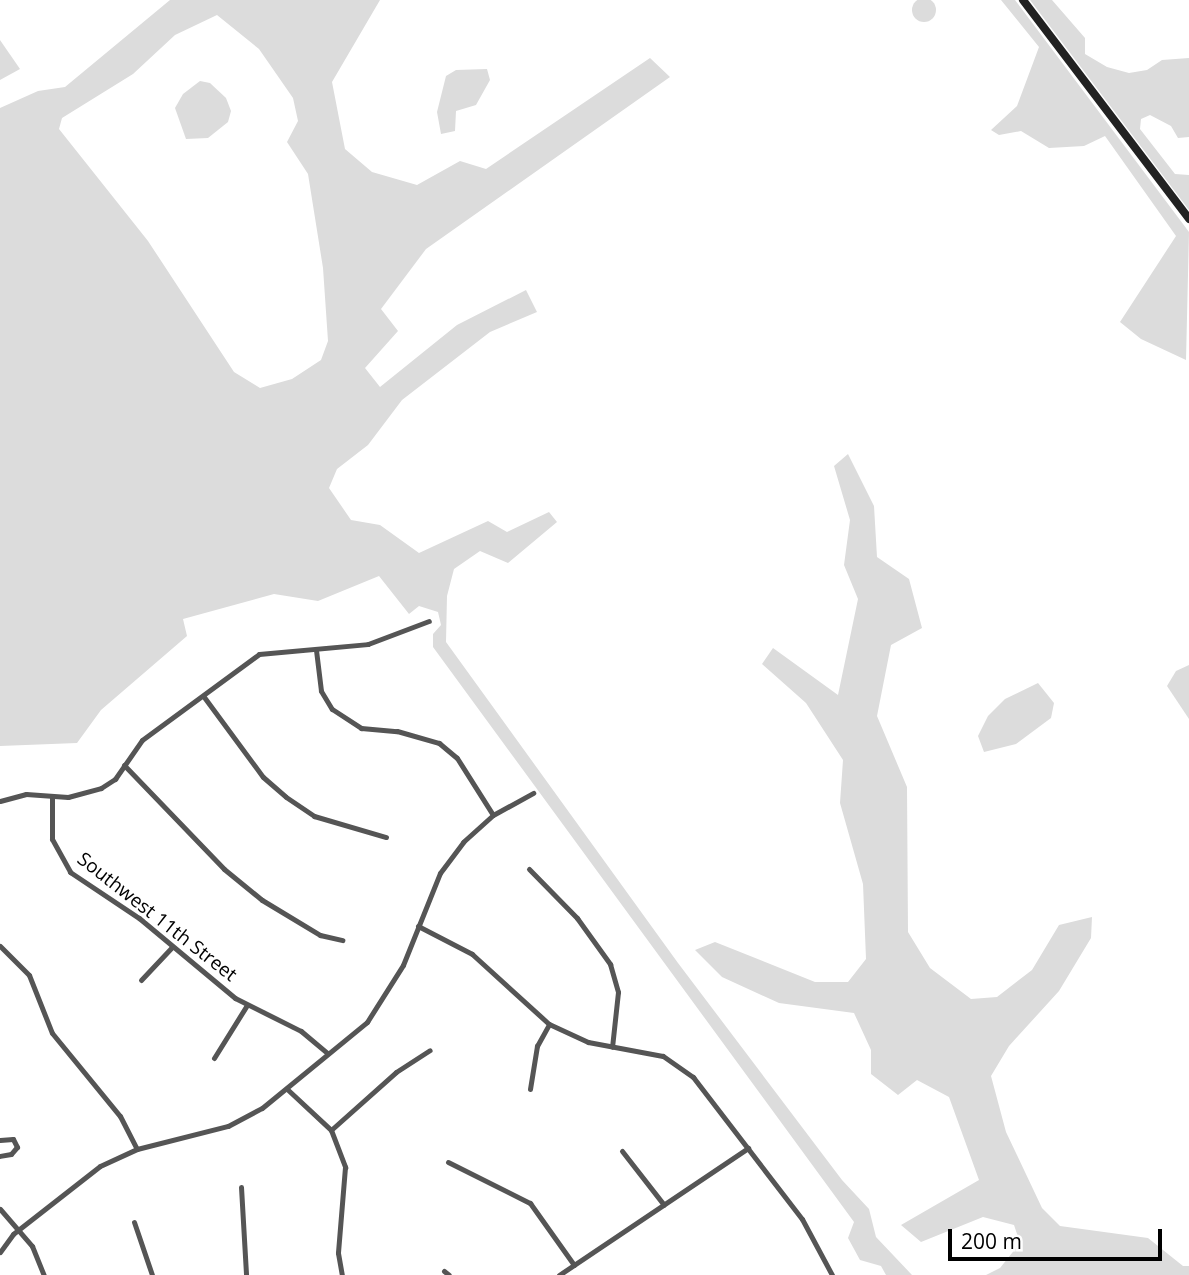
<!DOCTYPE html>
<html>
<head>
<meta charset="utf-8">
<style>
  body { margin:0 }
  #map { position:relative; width:1189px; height:1275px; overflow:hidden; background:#fff; font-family:"Open Sans",sans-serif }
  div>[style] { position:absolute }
  .green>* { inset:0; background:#dcdcdc }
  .round { border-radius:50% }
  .minor>* { height:5px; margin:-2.5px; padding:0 2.5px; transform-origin:2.5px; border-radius:2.5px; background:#555 }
  .secondary>* { height:8px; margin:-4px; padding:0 4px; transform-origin:4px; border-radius:4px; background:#222 }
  span { translate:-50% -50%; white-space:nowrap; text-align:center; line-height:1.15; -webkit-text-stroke:6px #fff; paint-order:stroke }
  .street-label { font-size:19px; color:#000 }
  .scale { position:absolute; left:948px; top:1229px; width:214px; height:32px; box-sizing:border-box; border:4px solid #000; border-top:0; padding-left:9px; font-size:21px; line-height:24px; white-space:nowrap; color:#000; -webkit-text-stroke:5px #fff; paint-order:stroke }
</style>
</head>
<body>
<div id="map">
  <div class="green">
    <i class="round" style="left:912px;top:-2px;width:24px;height:24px"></i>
    <i style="clip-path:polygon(evenodd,170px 0,380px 0,332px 82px,345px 149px,372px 172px,417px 185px,460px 161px,486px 169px,650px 58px,670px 77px,426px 249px,381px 309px,398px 331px,365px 368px,380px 387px,457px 325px,526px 290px,537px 312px,490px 332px,402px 400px,368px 445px,337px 469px,329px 488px,351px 520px,380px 525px,419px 553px,488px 521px,507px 532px,549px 512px,557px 522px,508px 563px,480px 551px,454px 569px,447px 596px,446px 642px,678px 963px,842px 1180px,869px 1209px,876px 1237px,912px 1275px,886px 1275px,881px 1266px,860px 1260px,848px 1238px,854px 1222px,433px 647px,433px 634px,441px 625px,438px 612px,419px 606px,409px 614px,379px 576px,318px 601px,274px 594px,183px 619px,187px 636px,101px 710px,77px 743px,0 746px,0 108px,38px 91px,65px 87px,170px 0,217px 15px,259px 49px,293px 98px,298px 121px,287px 142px,308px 174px,323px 268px,328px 341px,321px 360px,292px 379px,260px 388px,234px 372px,148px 241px,59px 129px,62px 118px,133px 74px,175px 35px,217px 15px)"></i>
    <i style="clip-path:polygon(1001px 0,1015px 0,1189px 232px,1186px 360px,1141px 339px,1120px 322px,1176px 236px,1105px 136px,1084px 146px,1049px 148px,1021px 131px,999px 135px,991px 130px,1017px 106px,1039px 47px)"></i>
    <i style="clip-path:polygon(1030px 0,1052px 0,1085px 38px,1085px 54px,1107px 67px,1129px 73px,1147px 70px,1162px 60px,1189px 58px,1189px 137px,1178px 138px,1171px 126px,1150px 115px,1141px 119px,1140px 129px,1175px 174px,1189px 175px,1189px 210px)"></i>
    <i style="clip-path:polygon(0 40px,20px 69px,0 80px)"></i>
    <i style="clip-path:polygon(487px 69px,490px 80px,476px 105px,456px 111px,455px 131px,441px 134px,437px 112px,446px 76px,456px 70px)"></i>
    <i style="clip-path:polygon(200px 81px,210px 83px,226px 98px,231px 111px,228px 122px,208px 138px,186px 139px,175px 108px,183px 94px)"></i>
    <i style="clip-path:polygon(848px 454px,874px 506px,877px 557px,909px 579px,922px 628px,891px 645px,877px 716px,907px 787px,908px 932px,930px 968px,971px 999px,997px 997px,1032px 970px,1059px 925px,1092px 917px,1091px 938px,1059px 991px,1009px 1046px,991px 1076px,1006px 1132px,1042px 1208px,1060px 1226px,1148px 1238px,1183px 1266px,1189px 1266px,1189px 1275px,986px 1275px,1000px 1268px,1020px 1243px,1014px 1225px,983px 1217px,921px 1242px,901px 1225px,979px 1180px,949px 1097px,917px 1080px,898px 1095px,871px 1074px,871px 1050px,854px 1013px,779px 1003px,722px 977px,695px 950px,715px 942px,815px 982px,848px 982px,866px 959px,863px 884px,840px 803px,843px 760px,806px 703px,762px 664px,773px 648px,838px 695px,858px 599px,844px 565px,850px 520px,834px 466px)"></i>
    <i style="clip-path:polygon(1189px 665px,1189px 719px,1167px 686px,1176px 671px)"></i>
    <i style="clip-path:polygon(1038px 683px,1054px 703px,1051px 718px,1016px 744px,984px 752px,978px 736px,988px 716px,1005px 699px)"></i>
  </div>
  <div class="minor">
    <i style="left:316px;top:650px;width:41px;rotate:83deg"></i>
    <i style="left:321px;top:691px;width:21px;rotate:59deg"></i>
    <i style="left:332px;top:709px;width:35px;rotate:33deg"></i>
    <i style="left:361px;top:728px;width:36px;rotate:5deg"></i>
    <i style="left:397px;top:731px;width:44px;rotate:15.9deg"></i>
    <i style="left:439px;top:743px;width:23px;rotate:40deg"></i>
    <i style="left:457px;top:758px;width:67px;rotate:57.7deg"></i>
    <i style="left:204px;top:697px;width:99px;rotate:53.6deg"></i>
    <i style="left:263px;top:777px;width:30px;rotate:41deg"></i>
    <i style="left:286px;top:797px;width:34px;rotate:34deg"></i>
    <i style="left:314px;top:816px;width:75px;rotate:16.3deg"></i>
    <i style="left:124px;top:765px;width:144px;rotate:46.1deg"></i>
    <i style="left:224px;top:869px;width:49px;rotate:39.2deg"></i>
    <i style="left:262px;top:900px;width:68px;rotate:31.1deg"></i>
    <i style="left:320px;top:935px;width:23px;rotate:13deg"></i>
    <i style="left:52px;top:796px;width:43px;rotate:90deg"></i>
    <i style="left:52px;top:839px;width:38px;rotate:61deg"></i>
    <i style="left:70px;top:872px;width:83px;rotate:33.7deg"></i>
    <i style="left:139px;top:918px;width:125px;rotate:39.8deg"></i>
    <i style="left:235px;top:998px;width:74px;rotate:26.6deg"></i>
    <i style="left:301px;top:1031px;width:34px;rotate:40deg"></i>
    <i style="left:0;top:801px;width:27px;rotate:-15deg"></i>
    <i style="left:26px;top:794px;width:42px;rotate:4.1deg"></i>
    <i style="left:68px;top:797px;width:34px;rotate:-15deg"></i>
    <i style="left:101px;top:788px;width:17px;rotate:-33deg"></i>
    <i style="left:115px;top:779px;width:47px;rotate:-55.3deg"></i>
    <i style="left:142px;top:740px;width:145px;rotate:-36.3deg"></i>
    <i style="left:259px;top:654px;width:109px;rotate:-5.2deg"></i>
    <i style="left:368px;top:644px;width:65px;rotate:-20.7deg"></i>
    <i style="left:529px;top:869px;width:69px;rotate:45.6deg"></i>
    <i style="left:577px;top:918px;width:57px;rotate:54.3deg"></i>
    <i style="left:610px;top:964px;width:29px;rotate:74deg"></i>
    <i style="left:618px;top:992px;width:55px;rotate:96.2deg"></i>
    <i style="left:418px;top:926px;width:61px;rotate:27.4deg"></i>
    <i style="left:472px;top:954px;width:104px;rotate:42.3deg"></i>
    <i style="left:549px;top:1024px;width:43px;rotate:24.8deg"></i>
    <i style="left:588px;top:1042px;width:76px;rotate:10.6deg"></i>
    <i style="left:663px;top:1056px;width:37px;rotate:35deg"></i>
    <i style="left:693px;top:1077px;width:179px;rotate:52.5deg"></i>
    <i style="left:802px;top:1219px;width:64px;rotate:61.8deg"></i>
    <i style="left:0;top:946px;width:41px;rotate:45deg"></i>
    <i style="left:29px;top:975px;width:62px;rotate:68.4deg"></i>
    <i style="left:52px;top:1033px;width:107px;rotate:50.7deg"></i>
    <i style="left:120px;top:1116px;width:37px;rotate:63deg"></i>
    <i style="left:141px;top:980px;width:44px;rotate:-46.8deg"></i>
    <i style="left:214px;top:1058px;width:62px;rotate:-58.1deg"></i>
    <i style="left:287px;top:1089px;width:60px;rotate:43deg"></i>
    <i style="left:331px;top:1130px;width:40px;rotate:69deg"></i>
    <i style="left:345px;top:1167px;width:86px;rotate:94.7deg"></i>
    <i style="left:338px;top:1253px;width:22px;rotate:80deg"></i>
    <i style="left:530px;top:1089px;width:44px;rotate:-80.8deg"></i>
    <i style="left:537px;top:1046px;width:25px;rotate:-61deg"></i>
    <i style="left:331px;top:1130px;width:87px;rotate:-41.7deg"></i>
    <i style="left:396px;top:1072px;width:40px;rotate:-32.9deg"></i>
    <i style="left:0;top:1140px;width:13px;rotate:-4deg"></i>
    <i style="left:13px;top:1139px;width:9px;rotate:63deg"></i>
    <i style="left:17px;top:1147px;width:9px;rotate:131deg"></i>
    <i style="left:11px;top:1154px;width:11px;rotate:170deg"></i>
    <i style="left:622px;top:1151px;width:68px;rotate:52.1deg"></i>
    <i style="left:448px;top:1162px;width:92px;rotate:26.6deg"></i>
    <i style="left:530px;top:1203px;width:76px;rotate:54.6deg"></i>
    <i style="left:241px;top:1187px;width:88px;rotate:86.7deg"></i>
    <i style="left:0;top:1209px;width:49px;rotate:49.1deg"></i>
    <i style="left:32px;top:1246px;width:31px;rotate:68deg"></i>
    <i style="left:134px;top:1222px;width:56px;rotate:71.2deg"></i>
    <i style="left:0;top:1252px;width:22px;rotate:-54deg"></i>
    <i style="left:13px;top:1234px;width:110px;rotate:-38deg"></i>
    <i style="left:100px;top:1166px;width:41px;rotate:-24.7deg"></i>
    <i style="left:137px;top:1149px;width:94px;rotate:-14.2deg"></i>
    <i style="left:228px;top:1126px;width:38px;rotate:-28deg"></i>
    <i style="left:262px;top:1108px;width:136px;rotate:-39.3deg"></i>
    <i style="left:367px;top:1022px;width:67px;rotate:-57.7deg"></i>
    <i style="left:403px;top:965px;width:99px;rotate:-68.1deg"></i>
    <i style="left:440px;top:873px;width:39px;rotate:-53deg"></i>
    <i style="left:463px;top:842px;width:40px;rotate:-42deg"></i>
    <i style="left:493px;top:815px;width:46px;rotate:-28.8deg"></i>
    <i style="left:444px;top:1271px;width:6px;rotate:39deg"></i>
    <i style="left:559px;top:1275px;width:228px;rotate:-33.9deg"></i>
  </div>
  <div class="secondary">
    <i style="left:1023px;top:0;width:275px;rotate:52.8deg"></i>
  </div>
  <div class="street-label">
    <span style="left:157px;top:917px;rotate:38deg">Southwest 11th Street</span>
  </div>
  <div class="scale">200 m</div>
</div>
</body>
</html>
